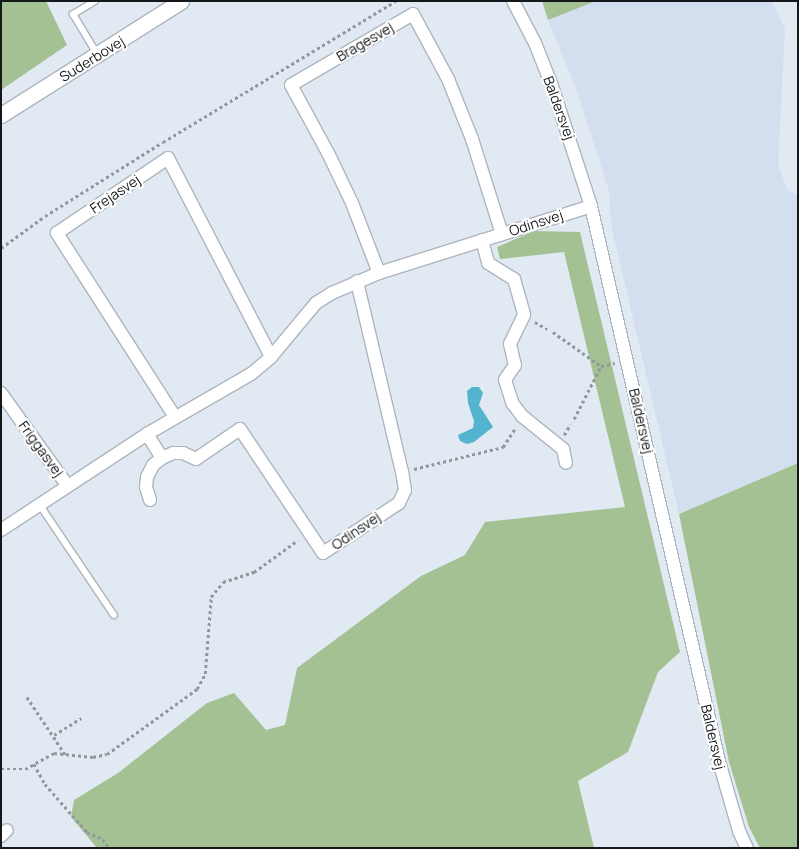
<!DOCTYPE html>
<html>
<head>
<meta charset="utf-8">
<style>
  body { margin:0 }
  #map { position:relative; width:799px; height:849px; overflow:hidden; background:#e1e9f2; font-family:Manrope,sans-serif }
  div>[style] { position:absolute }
  .built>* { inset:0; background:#d3dfef }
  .green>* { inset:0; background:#a4c194 }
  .water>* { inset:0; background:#54b4d0 }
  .path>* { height:2.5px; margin-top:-1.25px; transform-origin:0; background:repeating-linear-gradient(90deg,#91979d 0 3px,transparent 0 6px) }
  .roads { filter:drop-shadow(1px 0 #adb5be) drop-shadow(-1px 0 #adb5be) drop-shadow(0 1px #adb5be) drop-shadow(0 -1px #adb5be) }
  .service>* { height:6px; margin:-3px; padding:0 3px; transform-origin:3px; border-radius:3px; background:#fff }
  .minor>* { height:12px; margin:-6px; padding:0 6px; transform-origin:6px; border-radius:6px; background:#fff }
  .tertiary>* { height:15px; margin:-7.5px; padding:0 7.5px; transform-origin:7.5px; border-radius:7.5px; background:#fff }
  span { translate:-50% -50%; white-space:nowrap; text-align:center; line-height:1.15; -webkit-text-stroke:4px #fff; paint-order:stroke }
  .street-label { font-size:14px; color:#15181b }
  .frame { position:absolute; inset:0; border:2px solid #15181b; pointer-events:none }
</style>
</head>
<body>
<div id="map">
  <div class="built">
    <i style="clip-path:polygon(596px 1px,772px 1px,785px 29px,778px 164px,787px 189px,798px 196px,798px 463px,679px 514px,611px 225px,609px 191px,577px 91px,548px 20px)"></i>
  </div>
  <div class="green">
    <i style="clip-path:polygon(1px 1px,46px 1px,67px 45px,1px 90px)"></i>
    <i style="clip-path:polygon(542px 1px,596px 1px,548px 20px)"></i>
    <i style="clip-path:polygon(534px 231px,580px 232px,680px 652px,658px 672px,628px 752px,578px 781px,594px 848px,97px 848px,71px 817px,74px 800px,118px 773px,207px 703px,234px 693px,266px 730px,285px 725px,297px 668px,421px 576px,465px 555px,485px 522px,625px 507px,564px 252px,500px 259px,497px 247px)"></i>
    <i style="clip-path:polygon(798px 463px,798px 848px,760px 848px,749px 827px,729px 762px,679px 514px)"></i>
  </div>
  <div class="water">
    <i style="clip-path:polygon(472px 387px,479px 387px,483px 393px,479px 405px,493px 427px,474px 442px,467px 444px,460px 441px,458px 435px,473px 428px,474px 421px,468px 403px,467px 391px)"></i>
  </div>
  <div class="path">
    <i style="left:1px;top:248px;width:54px;rotate:-36deg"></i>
    <i style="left:45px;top:216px;width:139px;rotate:-32.1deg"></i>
    <i style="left:163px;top:142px;width:272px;rotate:-31.2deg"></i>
    <i style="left:535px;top:322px;width:14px;rotate:30deg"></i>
    <i style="left:553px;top:332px;width:59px;rotate:35.3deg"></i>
    <i style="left:574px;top:419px;width:59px;rotate:-63deg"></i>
    <i style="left:601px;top:366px;width:14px;rotate:-12deg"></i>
    <i style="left:564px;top:435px;width:12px;rotate:-59deg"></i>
    <i style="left:414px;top:469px;width:92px;rotate:-13.9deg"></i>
    <i style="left:503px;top:447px;width:24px;rotate:-57deg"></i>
    <i style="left:27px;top:697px;width:69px;rotate:56.3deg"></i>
    <i style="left:54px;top:735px;width:32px;rotate:-32deg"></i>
    <i style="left:34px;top:764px;width:23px;rotate:61deg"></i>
    <i style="left:45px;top:784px;width:64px;rotate:48.8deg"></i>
    <i style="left:87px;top:832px;width:17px;rotate:24deg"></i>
    <i style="left:103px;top:839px;width:11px;rotate:56deg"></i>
    <i style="left:1px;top:769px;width:24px"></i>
    <i style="left:25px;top:769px;width:33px;rotate:-29deg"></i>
    <i style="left:54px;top:753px;width:39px;rotate:6deg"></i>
    <i style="left:93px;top:757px;width:14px;rotate:-12deg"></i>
    <i style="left:107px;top:754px;width:111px;rotate:-35.8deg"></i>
    <i style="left:197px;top:689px;width:17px;rotate:-62deg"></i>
    <i style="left:205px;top:674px;width:77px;rotate:-85.5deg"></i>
    <i style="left:211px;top:597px;width:19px;rotate:-51deg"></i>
    <i style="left:223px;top:582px;width:33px;rotate:-18deg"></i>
    <i style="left:254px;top:572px;width:54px;rotate:-36deg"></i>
  </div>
  <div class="roads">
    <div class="service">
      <i style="left:95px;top:1px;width:26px;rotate:149deg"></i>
      <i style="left:73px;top:14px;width:47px;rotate:59deg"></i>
      <i style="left:39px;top:504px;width:134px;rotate:56deg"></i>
    </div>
    <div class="minor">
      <i style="left:513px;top:1px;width:47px;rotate:62.4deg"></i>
      <i style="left:535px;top:43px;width:46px;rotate:68.4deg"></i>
      <i style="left:552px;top:86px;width:126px;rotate:72deg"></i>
      <i style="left:591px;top:206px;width:574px;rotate:77.01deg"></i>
      <i style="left:720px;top:765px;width:69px;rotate:73.9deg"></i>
      <i style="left:739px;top:831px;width:19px;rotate:65deg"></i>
      <i style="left:482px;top:240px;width:24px;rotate:75deg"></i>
      <i style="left:488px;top:263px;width:31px;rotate:32deg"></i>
      <i style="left:514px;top:279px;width:37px;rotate:74deg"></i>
      <i style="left:524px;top:315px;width:32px;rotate:116deg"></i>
      <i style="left:510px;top:344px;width:22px;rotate:77deg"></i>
      <i style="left:515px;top:365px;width:18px;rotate:124deg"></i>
      <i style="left:505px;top:380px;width:25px;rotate:72deg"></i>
      <i style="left:513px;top:404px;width:15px;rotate:53deg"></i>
      <i style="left:522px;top:416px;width:53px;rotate:38.8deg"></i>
      <i style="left:563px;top:449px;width:14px;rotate:78deg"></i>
      <i style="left:379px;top:273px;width:75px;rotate:-111.1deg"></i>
      <i style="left:352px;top:203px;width:55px;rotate:-115.6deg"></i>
      <i style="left:328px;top:153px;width:77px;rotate:-118.6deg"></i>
      <i style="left:291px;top:85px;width:141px;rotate:-30.2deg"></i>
      <i style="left:413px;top:14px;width:74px;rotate:61.7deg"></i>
      <i style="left:448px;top:79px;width:65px;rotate:68.2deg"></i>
      <i style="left:472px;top:139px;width:100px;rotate:72.5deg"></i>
      <i style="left:1px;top:393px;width:113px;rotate:54.3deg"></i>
      <i style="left:175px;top:417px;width:219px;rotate:-122.7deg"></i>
      <i style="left:57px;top:233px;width:134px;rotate:-34deg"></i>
      <i style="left:168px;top:158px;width:224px;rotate:62.6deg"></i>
      <i style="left:147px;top:434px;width:28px;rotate:58deg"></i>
      <i style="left:150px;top:500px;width:14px;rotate:-107deg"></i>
      <i style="left:146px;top:487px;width:10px;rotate:-84deg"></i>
      <i style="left:147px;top:477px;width:13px;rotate:-63deg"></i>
      <i style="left:153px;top:465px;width:11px;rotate:-38deg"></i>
      <i style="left:162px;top:458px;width:12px;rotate:-24deg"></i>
      <i style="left:173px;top:453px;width:10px"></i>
      <i style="left:183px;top:453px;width:14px;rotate:25deg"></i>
      <i style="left:196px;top:459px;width:53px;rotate:-34.3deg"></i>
      <i style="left:240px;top:429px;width:149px;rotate:56.2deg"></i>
      <i style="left:323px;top:553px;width:91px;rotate:-33.3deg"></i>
      <i style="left:399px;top:503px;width:14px;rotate:-65deg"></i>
      <i style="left:405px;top:490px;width:18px;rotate:-99deg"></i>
      <i style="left:402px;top:472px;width:196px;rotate:-103.3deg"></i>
      <i style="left:1px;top:530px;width:175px;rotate:-33.3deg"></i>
      <i style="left:147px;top:434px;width:120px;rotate:-30deg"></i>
      <i style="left:251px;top:374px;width:26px;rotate:-40deg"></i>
      <i style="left:271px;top:357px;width:70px;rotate:-50.2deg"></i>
      <i style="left:316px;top:303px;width:19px;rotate:-32deg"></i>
      <i style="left:332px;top:293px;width:51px;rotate:-23.1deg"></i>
      <i style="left:379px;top:273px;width:222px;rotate:-17.5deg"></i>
      <i style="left:1px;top:836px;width:8px;rotate:-45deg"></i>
    </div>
    <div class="tertiary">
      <i style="left:1px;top:115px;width:213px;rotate:-32.3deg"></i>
    </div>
  </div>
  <div class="street-label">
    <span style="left:365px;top:42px;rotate:-30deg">Bragesvej</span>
    <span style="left:92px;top:59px;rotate:-32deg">Suderbovej</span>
    <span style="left:559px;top:108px;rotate:70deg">Baldersvej</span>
    <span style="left:115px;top:194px;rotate:-34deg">Frejasvej</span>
    <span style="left:536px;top:223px;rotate:-18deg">Odinsvej</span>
    <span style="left:641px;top:421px;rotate:77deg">Baldersvej</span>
    <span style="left:41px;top:449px;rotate:54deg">Friggasvej</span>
    <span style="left:356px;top:531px;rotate:-34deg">Odinsvej</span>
    <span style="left:713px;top:737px;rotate:77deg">Baldersvej</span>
  </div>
  <div class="frame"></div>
</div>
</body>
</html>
